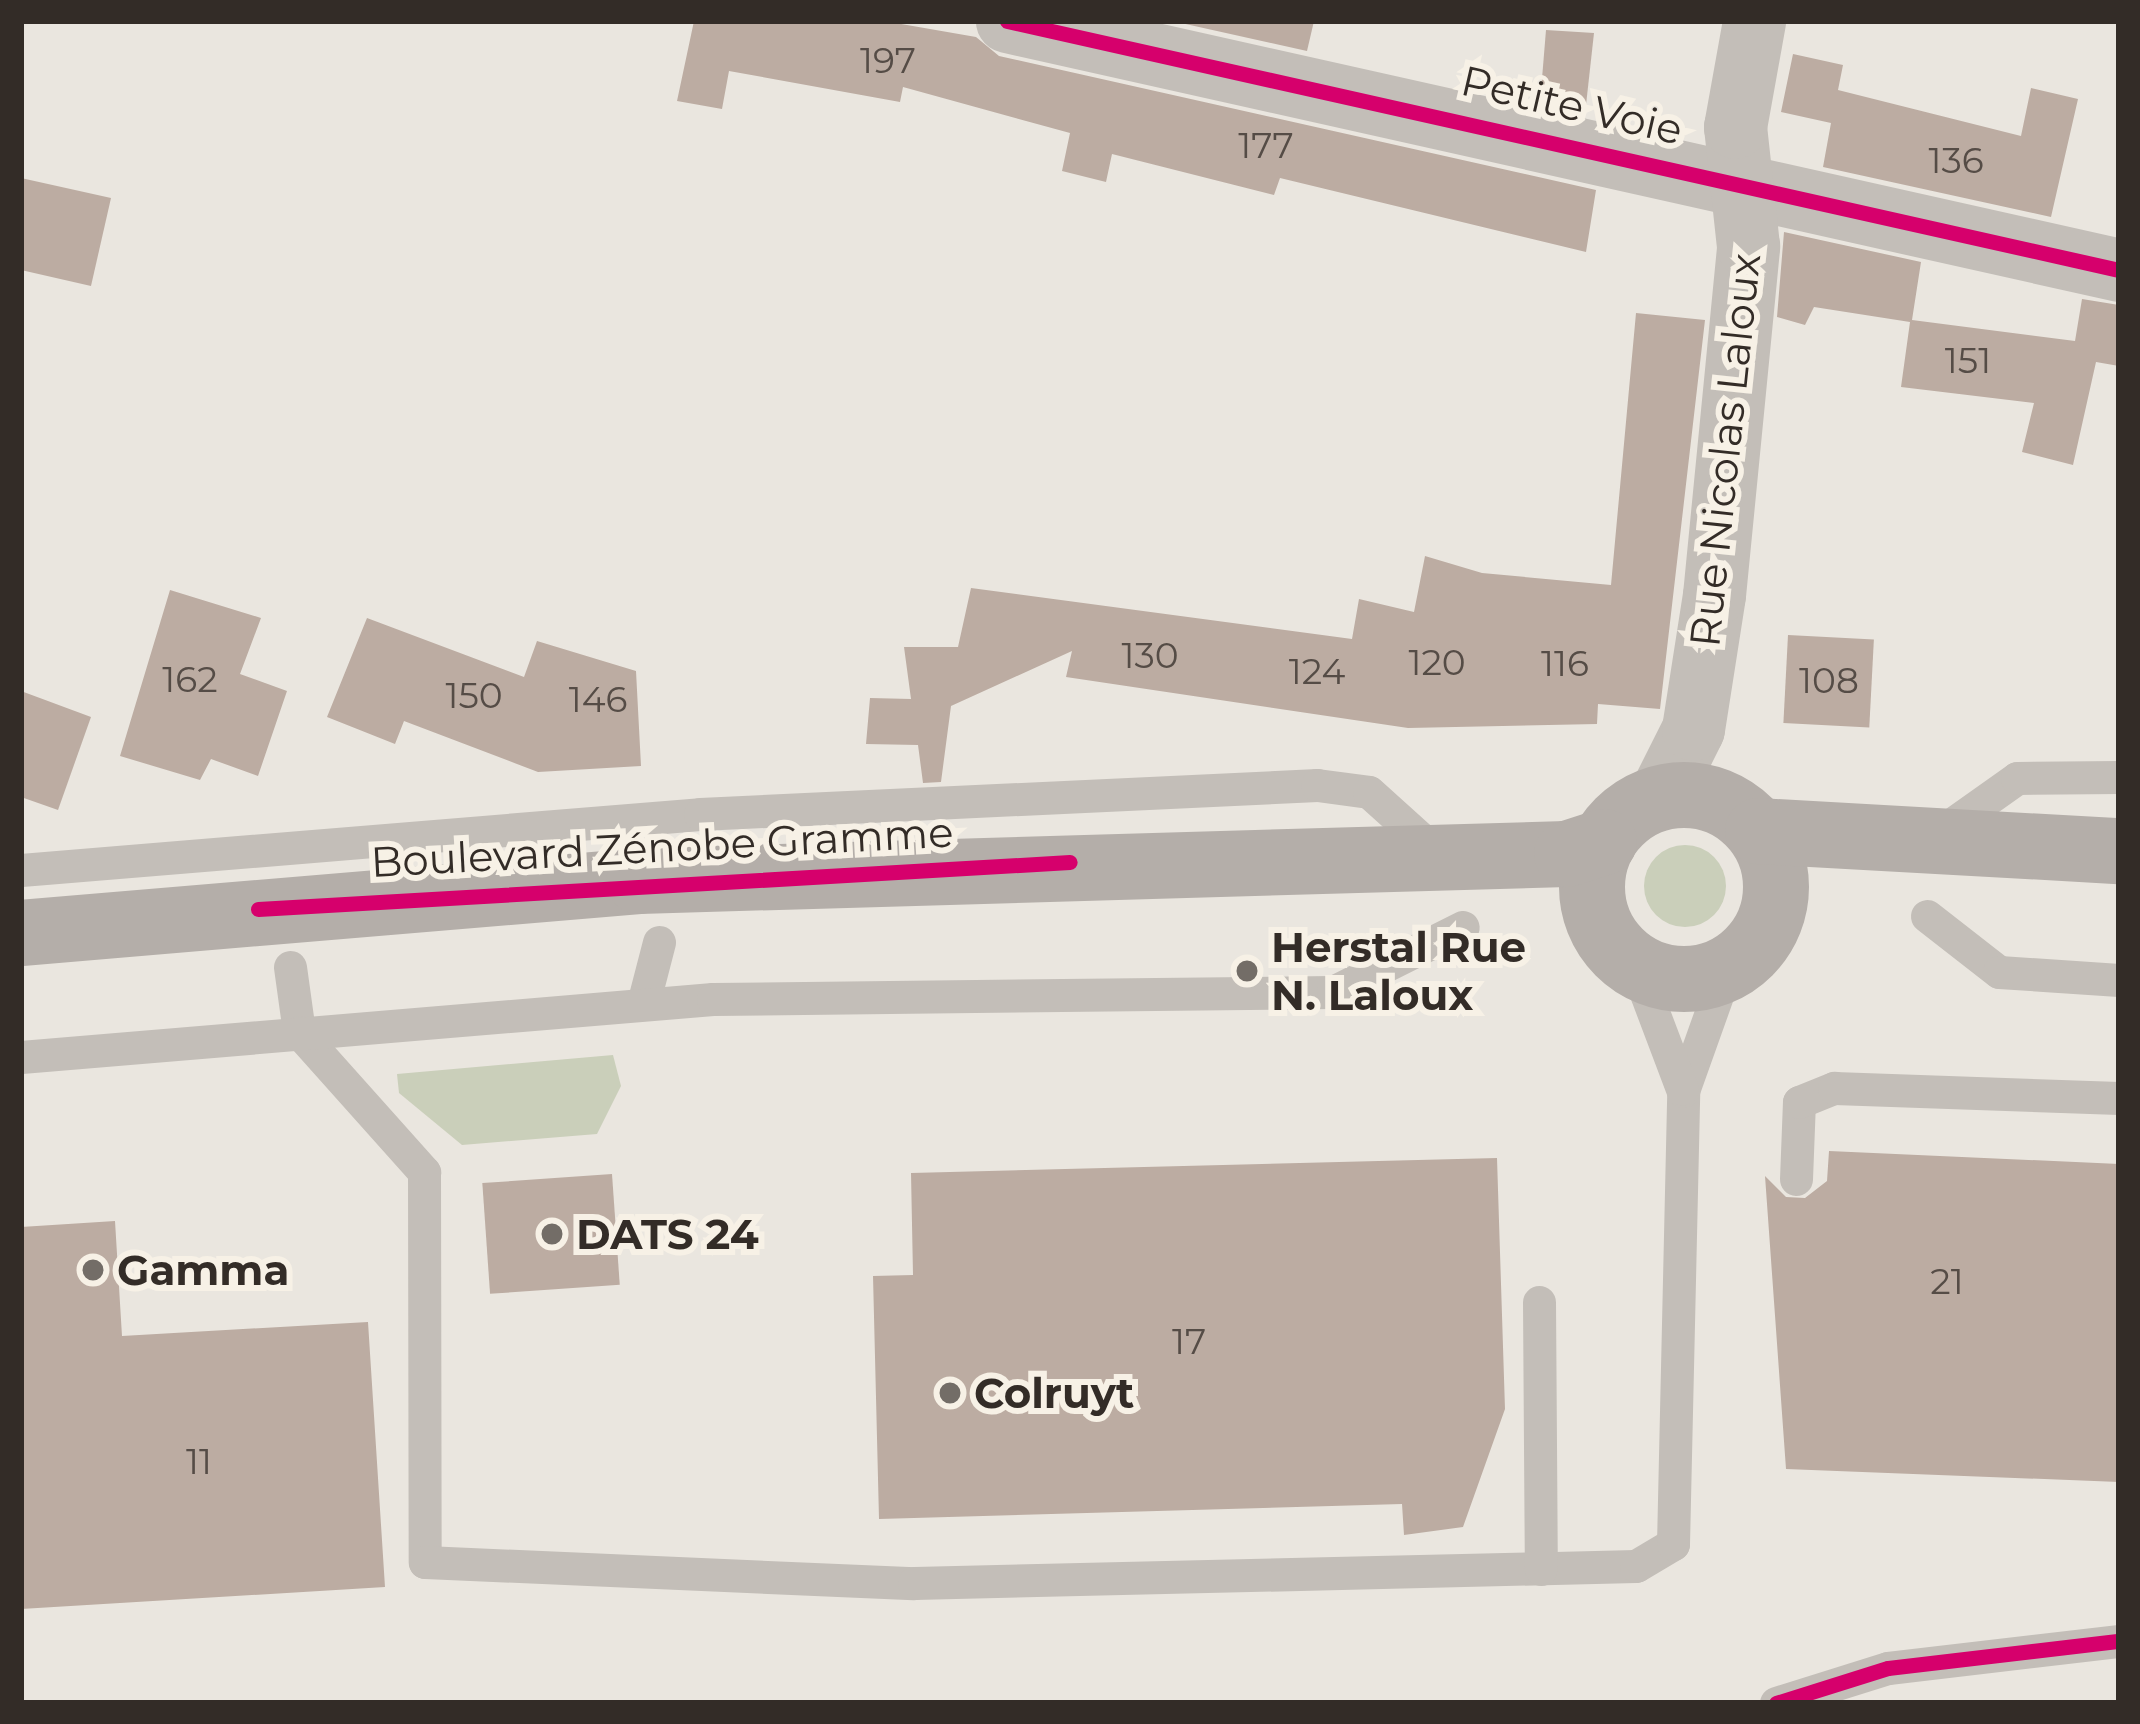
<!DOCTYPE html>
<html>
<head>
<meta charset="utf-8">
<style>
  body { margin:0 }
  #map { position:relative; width:2140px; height:1724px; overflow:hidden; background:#eae6df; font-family:Montserrat,sans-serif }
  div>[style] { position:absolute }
  .green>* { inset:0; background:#cacfba }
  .round { border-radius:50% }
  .building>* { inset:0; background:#bcaca2; transform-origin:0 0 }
  .lane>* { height:33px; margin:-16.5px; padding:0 16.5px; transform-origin:16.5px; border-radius:16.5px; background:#c3beb8 }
  .street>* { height:63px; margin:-31.5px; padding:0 31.5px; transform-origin:31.5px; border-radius:31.5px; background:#c3beb8 }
  .secondary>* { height:66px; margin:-33px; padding:0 33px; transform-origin:33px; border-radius:33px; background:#b4aea9 }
  .secondary>.ring { margin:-33px; padding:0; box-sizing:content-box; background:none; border:66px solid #b4aea9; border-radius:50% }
  .cycleway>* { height:15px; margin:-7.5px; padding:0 7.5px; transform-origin:7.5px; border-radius:7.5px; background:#d6006c }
  .dots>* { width:33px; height:33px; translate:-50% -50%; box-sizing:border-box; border:6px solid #f7f1e6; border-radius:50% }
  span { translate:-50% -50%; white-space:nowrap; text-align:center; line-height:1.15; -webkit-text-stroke:12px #f7f1e6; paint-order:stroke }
  .number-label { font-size:36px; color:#554c46 }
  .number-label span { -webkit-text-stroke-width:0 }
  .street-label { font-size:42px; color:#332c27 }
  .poi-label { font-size:42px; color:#332c27; font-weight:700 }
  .left { translate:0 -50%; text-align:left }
  .frame { position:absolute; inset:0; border:24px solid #332c27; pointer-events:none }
</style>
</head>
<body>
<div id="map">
  <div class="green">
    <i class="round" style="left:1644px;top:845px;width:82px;height:82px"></i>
    <i style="clip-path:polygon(613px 1055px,621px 1086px,597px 1134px,462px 1145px,399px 1093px,397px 1074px)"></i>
  </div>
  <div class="building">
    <i style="clip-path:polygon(694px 21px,884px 21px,976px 37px,999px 56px,1596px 190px,1586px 252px,1280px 178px,1274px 195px,1112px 154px,1106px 182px,1062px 171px,1070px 133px,903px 87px,900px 102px,729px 71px,722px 109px,677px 101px)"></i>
    <i style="clip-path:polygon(1172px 21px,1314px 21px,1307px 51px)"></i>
    <i style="clip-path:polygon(1546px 30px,1594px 33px,1585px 114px,1540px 103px)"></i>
    <i style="clip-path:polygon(1793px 54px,1843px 65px,1838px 90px,2021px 136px,2031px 88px,2078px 99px,2051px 217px,1823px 167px,1831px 123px,1781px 112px)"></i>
    <i style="clip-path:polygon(21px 178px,111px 198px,91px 286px,21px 270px)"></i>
    <i style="clip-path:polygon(1784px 232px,1921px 262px,1912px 320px,2075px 341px,2082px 299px,2119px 305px,2119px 366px,2096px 362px,2073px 465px,2022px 452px,2034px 403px,1901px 387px,1910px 322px,1814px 307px,1805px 325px,1777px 317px)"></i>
    <i style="clip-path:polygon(1636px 313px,1705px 320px,1660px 709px,1598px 704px,1597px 724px,1408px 728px,1066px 677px,1072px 651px,951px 706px,941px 782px,923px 783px,918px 745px,866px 744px,870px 698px,911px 699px,904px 647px,958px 647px,971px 588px,1352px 639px,1359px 599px,1414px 612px,1425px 556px,1482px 573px,1611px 585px)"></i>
    <i style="clip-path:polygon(170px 590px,261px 618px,240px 674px,287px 691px,258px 776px,211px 759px,200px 780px,120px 756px)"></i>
    <i style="clip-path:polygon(367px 618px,524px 677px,537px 641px,636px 671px,641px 766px,538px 772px,404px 721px,395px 744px,327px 717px)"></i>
    <i style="left:1788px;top:635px;width:86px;height:88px;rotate:3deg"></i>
    <i style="clip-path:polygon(21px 691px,91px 717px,58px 810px,21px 797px)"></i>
    <i style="clip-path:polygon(1829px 1151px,2119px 1164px,2119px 1482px,1786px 1469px,1765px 1176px,1786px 1197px,1805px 1198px,1827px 1181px)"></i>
    <i style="clip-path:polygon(1497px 1158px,1505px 1409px,1463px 1527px,1404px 1535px,1402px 1504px,879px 1519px,873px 1276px,913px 1275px,911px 1173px)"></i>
    <i style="left:612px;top:1174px;width:111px;height:130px;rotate:86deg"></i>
    <i style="clip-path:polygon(115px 1221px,122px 1336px,368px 1322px,385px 1587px,21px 1609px,21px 1227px)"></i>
  </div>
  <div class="lane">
    <i style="left:1931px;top:839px;width:105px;rotate:-35.3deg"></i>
    <i style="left:2017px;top:778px;width:102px;rotate:-0.6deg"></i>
    <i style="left:21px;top:870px;width:681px;rotate:-4.71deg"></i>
    <i style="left:700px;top:814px;width:618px;rotate:-2.69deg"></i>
    <i style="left:1317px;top:785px;width:52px;rotate:7.7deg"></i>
    <i style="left:1369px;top:792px;width:94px;rotate:42deg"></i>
    <i style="left:1927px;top:916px;width:91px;rotate:37.9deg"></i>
    <i style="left:1999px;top:972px;width:120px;rotate:3.8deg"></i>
    <i style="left:290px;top:967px;width:66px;rotate:82.1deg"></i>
    <i style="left:299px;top:1032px;width:188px;rotate:48.2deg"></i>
    <i style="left:424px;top:1172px;width:390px;rotate:89.9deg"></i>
    <i style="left:425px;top:1562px;width:489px;rotate:2.5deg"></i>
    <i style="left:914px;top:1583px;width:722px;rotate:-1.35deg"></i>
    <i style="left:1636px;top:1566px;width:43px;rotate:-30.7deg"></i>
    <i style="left:1673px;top:1544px;width:453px;rotate:-88.7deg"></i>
    <i style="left:1683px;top:1091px;width:128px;rotate:-70.4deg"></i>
    <i style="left:1636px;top:967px;width:130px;rotate:69.3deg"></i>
    <i style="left:643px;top:1004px;width:64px;rotate:-75.5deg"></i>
    <i style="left:21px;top:1057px;width:694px;rotate:-4.79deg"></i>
    <i style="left:713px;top:999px;width:620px;rotate:-0.65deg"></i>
    <i style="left:1333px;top:992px;width:145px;rotate:-26.6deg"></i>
    <i style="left:1796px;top:1179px;width:77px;rotate:-87.8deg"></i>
    <i style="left:1799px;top:1102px;width:38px;rotate:-22deg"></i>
    <i style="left:1834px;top:1088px;width:285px;rotate:2deg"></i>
    <i style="left:1539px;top:1302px;width:267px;rotate:89.6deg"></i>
    <i style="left:1776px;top:1703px;width:117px;rotate:-17.4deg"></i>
    <i style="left:1888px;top:1668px;width:233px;rotate:-6.7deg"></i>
  </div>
  <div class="street">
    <i style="left:1007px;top:21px;width:1140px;rotate:12.62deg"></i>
    <i style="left:1658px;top:799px;width:78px;rotate:-63.4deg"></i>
    <i style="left:1693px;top:729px;width:136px;rotate:-81.1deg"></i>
    <i style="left:1714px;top:595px;width:351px;rotate:-84.4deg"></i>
    <i style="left:1748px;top:246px;width:120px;rotate:-96.2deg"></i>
    <i style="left:1735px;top:127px;width:108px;rotate:-79.8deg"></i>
  </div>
  <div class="secondary">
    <i class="ring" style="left:1592px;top:795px;width:118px;height:118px"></i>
    <i style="left:1758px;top:831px;width:362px;rotate:3.2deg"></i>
    <i style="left:21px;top:933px;width:620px;rotate:-4.81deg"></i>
    <i style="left:639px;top:881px;width:928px;rotate:-1.67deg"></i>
    <i style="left:1567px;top:854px;width:39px;rotate:-18deg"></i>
  </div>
  <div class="cycleway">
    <i style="left:1007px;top:21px;width:1140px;rotate:12.62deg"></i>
    <i style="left:258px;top:909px;width:813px;rotate:-3.31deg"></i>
    <i style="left:1776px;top:1703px;width:117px;rotate:-17.4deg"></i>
    <i style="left:1888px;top:1668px;width:233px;rotate:-6.7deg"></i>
  </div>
  <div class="dots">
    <i style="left:1247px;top:971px;background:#736d67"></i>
    <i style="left:552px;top:1234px;background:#736d67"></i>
    <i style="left:93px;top:1270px;background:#736d67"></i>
    <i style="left:950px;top:1393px;background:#736d67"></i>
  </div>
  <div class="number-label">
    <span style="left:888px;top:61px">197</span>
    <span style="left:1266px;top:146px">177</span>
    <span style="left:1956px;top:161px">136</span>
    <span style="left:1968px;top:361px">151</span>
    <span style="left:1150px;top:656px">130</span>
    <span style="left:1437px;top:663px">120</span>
    <span style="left:1565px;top:664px">116</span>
    <span style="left:1317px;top:672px">124</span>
    <span style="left:190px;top:680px">162</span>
    <span style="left:1829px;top:681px">108</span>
    <span style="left:474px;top:696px">150</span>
    <span style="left:598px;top:700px">146</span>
    <span style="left:1947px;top:1282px">21</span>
    <span style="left:1189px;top:1342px">17</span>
    <span style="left:199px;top:1462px">11</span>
  </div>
  <div class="street-label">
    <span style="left:1572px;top:105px;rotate:13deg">Petite Voie</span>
    <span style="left:1725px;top:450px;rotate:-84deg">Rue Nicolas Laloux</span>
    <span style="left:662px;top:847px;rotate:-3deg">Boulevard Zénobe Gramme</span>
  </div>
  <div class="poi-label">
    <span class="left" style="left:1271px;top:971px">Herstal Rue<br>N. Laloux</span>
    <span class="left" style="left:576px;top:1234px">DATS 24</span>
    <span class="left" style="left:117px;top:1270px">Gamma</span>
    <span class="left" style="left:974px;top:1393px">Colruyt</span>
  </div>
  <div class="frame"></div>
</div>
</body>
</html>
